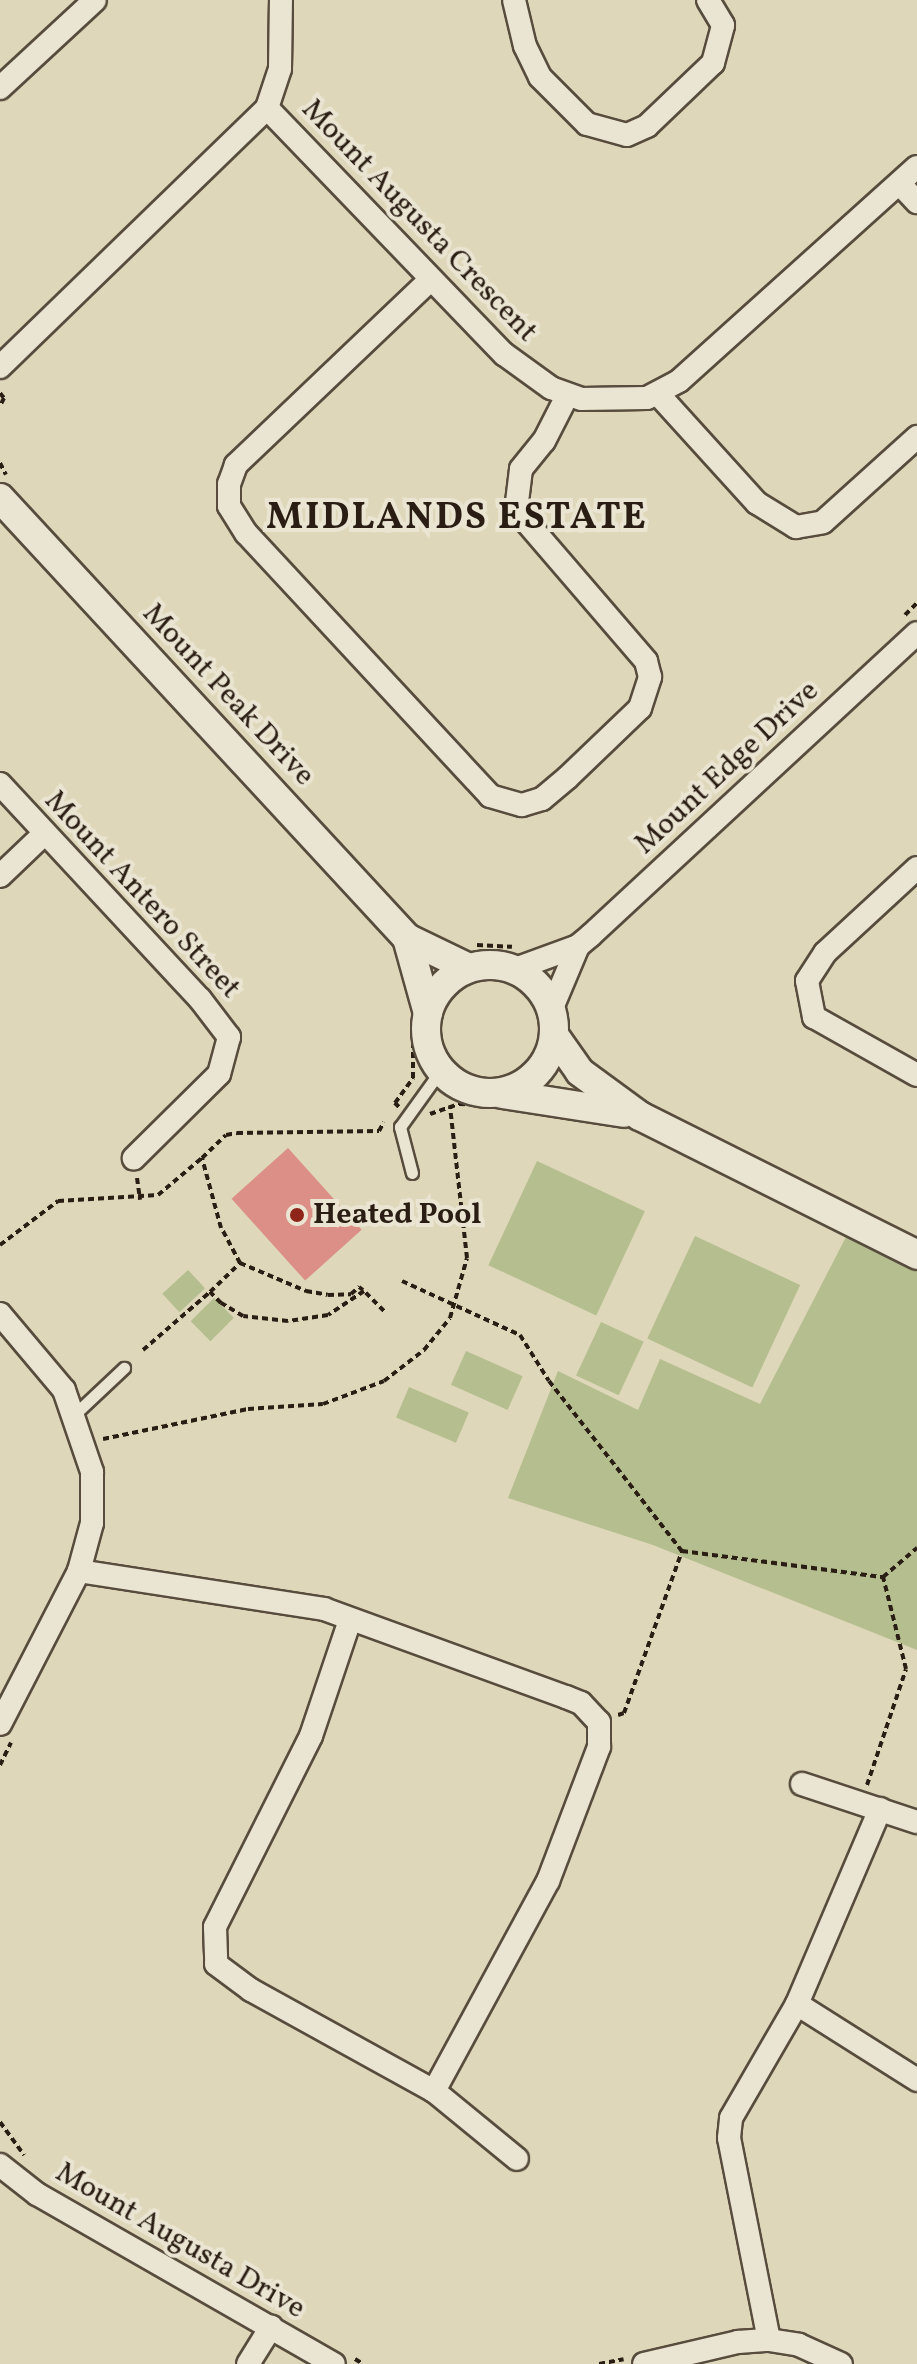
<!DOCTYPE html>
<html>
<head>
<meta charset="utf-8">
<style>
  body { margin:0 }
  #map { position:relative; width:917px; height:2364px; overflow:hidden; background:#dfd7b9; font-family:Vollkorn,serif }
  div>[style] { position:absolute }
  .green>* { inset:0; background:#b4be8e; transform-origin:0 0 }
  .building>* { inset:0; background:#db8f86; transform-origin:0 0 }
  .path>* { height:4px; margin-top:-2px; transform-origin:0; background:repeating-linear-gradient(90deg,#2a1e14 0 6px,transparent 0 10px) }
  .roads { filter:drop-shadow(2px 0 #574c3d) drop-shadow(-2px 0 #574c3d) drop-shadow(0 2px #574c3d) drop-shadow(0 -2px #574c3d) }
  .service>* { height:11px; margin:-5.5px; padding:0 5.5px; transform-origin:5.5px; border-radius:5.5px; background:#eae5d2 }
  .minor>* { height:22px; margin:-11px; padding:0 11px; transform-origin:11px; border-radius:11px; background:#eae5d2 }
  .tertiary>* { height:28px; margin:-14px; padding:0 14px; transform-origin:14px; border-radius:14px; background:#eae5d2 }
  .tertiary>.ring { margin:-14px; padding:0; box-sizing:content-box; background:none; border:28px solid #eae5d2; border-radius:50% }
  .dots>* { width:22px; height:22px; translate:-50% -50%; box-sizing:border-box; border:4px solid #eae5d2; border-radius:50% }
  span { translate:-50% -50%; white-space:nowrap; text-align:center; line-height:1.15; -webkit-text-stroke:8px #eae5d2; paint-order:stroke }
  .street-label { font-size:30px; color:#2a1e14 }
  .poi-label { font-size:30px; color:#2a1e14; font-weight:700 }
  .left { translate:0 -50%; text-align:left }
  .district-label { font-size:38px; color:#2a1e14; font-weight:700; letter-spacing:2px }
</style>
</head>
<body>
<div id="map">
  <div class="green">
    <i style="left:537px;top:1161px;width:119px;height:115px;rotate:25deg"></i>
    <i style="clip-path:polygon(847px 1235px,917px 1271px,917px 1650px,653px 1545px,508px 1498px,558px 1371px,638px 1410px,660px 1359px,760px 1404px)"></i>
    <i style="left:695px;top:1236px;width:116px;height:113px;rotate:25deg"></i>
    <i style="left:188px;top:1270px;width:25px;height:35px;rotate:47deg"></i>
    <i style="left:214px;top:1298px;width:28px;height:33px;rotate:45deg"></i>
    <i style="left:601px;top:1322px;width:47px;height:59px;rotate:25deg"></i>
    <i style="left:466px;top:1351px;width:62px;height:37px;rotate:24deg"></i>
    <i style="left:409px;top:1387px;width:65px;height:33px;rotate:23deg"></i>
  </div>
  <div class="building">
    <i style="left:288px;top:1148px;width:110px;height:76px;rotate:48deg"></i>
  </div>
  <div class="path">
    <i style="left:0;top:393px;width:6px;rotate:51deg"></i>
    <i style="left:4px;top:398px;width:9px;rotate:117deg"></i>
    <i style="left:0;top:463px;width:13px;rotate:63deg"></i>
    <i style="left:905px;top:615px;width:17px;rotate:-45deg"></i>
    <i style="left:477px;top:945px;width:35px;rotate:3deg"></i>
    <i style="left:399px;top:1107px;width:6px;rotate:-135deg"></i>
    <i style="left:395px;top:1103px;width:31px;rotate:-54deg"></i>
    <i style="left:413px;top:1078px;width:48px;rotate:-90deg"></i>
    <i style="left:430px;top:1114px;width:31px;rotate:-19deg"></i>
    <i style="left:459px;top:1104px;width:24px;rotate:2deg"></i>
    <i style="left:137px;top:1178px;width:22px;rotate:82deg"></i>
    <i style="left:0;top:1245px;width:73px;rotate:-37.2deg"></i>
    <i style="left:58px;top:1201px;width:100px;rotate:-3.4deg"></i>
    <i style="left:158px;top:1195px;width:57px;rotate:-40.1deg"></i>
    <i style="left:240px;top:1263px;width:72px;rotate:23deg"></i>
    <i style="left:306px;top:1291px;width:22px;rotate:10deg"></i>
    <i style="left:328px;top:1295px;width:23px;rotate:-2deg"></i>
    <i style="left:351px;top:1294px;width:11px;rotate:-41deg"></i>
    <i style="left:359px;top:1287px;width:5px;rotate:37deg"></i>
    <i style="left:402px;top:1281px;width:130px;rotate:24.6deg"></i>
    <i style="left:520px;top:1335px;width:54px;rotate:57.8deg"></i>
    <i style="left:549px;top:1381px;width:216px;rotate:52deg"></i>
    <i style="left:384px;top:1311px;width:28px;rotate:-135deg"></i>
    <i style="left:364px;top:1291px;width:43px;rotate:146.3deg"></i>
    <i style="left:328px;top:1315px;width:40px;rotate:171.5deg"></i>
    <i style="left:288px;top:1321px;width:45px;rotate:-173.7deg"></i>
    <i style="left:243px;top:1316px;width:26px;rotate:-149deg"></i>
    <i style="left:221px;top:1303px;width:16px;rotate:-135deg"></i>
    <i style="left:210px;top:1292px;width:42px;rotate:-44deg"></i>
    <i style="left:240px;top:1263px;width:40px;rotate:-118deg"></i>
    <i style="left:221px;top:1228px;width:73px;rotate:-105.2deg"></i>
    <i style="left:202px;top:1158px;width:33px;rotate:-44deg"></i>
    <i style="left:226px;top:1135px;width:11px;rotate:-10deg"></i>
    <i style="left:237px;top:1133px;width:142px;rotate:-0.8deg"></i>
    <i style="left:379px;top:1131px;width:10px;rotate:-61deg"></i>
    <i style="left:143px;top:1350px;width:89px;rotate:-40.9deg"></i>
    <i style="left:103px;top:1439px;width:148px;rotate:-11.7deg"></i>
    <i style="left:248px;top:1409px;width:75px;rotate:-3.8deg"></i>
    <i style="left:323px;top:1404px;width:65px;rotate:-20.7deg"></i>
    <i style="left:384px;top:1381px;width:51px;rotate:-37.8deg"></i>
    <i style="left:424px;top:1350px;width:41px;rotate:-50.9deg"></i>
    <i style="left:450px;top:1318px;width:62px;rotate:-74.2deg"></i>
    <i style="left:467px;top:1258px;width:153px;rotate:-96.4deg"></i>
    <i style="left:618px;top:1715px;width:6px;rotate:-18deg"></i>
    <i style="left:624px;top:1713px;width:172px;rotate:-70.3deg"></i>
    <i style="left:682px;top:1551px;width:203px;rotate:7.4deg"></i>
    <i style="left:883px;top:1577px;width:45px;rotate:-40.5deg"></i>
    <i style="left:0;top:1765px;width:25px;rotate:-64deg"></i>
    <i style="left:867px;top:1785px;width:122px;rotate:-71.4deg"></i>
    <i style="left:906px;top:1669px;width:95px;rotate:-104deg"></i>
    <i style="left:0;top:2122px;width:41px;rotate:54deg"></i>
    <i style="left:355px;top:2359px;width:9px;rotate:32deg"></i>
    <i style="left:599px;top:2364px;width:25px;rotate:-11deg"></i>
  </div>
  <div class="roads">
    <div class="service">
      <i style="left:412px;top:1173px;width:48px;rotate:-104.6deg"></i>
      <i style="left:400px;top:1127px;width:70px;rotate:-54.3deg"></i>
      <i style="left:76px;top:1413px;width:66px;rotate:-43.2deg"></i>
    </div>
    <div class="minor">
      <i style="left:514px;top:0;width:47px;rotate:76.6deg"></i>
      <i style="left:525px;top:46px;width:34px;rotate:64deg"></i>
      <i style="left:540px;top:77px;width:66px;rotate:45deg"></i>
      <i style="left:587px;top:124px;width:41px;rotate:15.4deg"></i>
      <i style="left:627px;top:135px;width:22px;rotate:-24deg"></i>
      <i style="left:647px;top:126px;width:91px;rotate:-43.7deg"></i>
      <i style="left:713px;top:63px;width:39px;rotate:-75deg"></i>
      <i style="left:723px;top:25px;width:29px;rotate:-121deg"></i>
      <i style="left:0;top:88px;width:129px;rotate:-42.8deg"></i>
      <i style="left:267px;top:108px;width:342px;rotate:46.1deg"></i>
      <i style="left:504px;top:354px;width:58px;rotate:35.9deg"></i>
      <i style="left:551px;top:388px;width:32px;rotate:20deg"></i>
      <i style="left:581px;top:399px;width:66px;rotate:-0.9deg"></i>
      <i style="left:647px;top:398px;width:36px;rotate:-28deg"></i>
      <i style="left:679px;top:381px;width:320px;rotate:-42deg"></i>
      <i style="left:900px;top:184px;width:25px;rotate:47deg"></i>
      <i style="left:429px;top:281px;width:267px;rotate:136.4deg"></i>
      <i style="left:236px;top:465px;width:20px;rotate:110deg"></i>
      <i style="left:229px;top:484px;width:22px;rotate:90deg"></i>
      <i style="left:229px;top:506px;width:32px;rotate:58deg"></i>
      <i style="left:246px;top:533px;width:359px;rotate:47.1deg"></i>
      <i style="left:490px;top:796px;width:33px;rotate:16deg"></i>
      <i style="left:522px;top:805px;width:21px;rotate:-17deg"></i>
      <i style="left:542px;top:799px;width:33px;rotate:-40deg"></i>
      <i style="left:567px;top:778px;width:101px;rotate:-43.8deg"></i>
      <i style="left:640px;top:708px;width:33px;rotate:-72deg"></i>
      <i style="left:650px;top:677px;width:16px;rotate:-104deg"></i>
      <i style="left:646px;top:661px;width:199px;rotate:-130.7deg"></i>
      <i style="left:516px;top:510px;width:41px;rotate:-83deg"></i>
      <i style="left:521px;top:469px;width:36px;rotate:-51deg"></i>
      <i style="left:544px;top:441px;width:51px;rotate:-62.9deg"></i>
      <i style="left:0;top:367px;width:372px;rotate:-44.1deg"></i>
      <i style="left:267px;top:108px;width:41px;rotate:-71.6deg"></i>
      <i style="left:280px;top:69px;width:69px;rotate:-89.2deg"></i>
      <i style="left:658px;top:394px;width:147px;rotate:47.8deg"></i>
      <i style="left:757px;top:503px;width:46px;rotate:31.6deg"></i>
      <i style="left:796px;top:527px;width:27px;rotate:-10deg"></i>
      <i style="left:823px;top:522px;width:127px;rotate:-42.1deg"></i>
      <i style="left:0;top:784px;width:294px;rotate:47.1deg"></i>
      <i style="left:200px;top:999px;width:48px;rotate:52.7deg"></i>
      <i style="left:229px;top:1037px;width:38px;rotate:105deg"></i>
      <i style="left:219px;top:1074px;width:120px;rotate:135.3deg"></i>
      <i style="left:917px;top:868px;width:125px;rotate:137.3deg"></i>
      <i style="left:825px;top:953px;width:33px;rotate:123deg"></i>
      <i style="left:807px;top:981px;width:37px;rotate:79deg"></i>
      <i style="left:814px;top:1017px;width:118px;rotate:29.4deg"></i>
      <i style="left:0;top:876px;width:61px;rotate:-43.7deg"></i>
      <i style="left:515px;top:969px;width:67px;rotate:-20.1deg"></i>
      <i style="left:578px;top:946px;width:17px;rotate:-40deg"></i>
      <i style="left:591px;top:935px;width:444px;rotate:-42.8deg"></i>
      <i style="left:552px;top:1008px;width:67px;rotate:-67.2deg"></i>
      <i style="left:0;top:1314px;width:99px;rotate:49.9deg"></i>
      <i style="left:64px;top:1390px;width:87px;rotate:71.1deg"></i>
      <i style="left:92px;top:1472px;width:51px;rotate:90deg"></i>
      <i style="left:92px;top:1523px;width:50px;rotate:105.2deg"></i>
      <i style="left:79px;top:1571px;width:172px;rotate:117.3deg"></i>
      <i style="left:79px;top:1571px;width:248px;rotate:8.8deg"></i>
      <i style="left:324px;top:1609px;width:258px;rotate:20deg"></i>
      <i style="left:566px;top:1697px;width:16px;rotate:22deg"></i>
      <i style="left:581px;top:1703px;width:26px;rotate:47deg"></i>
      <i style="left:599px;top:1722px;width:25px;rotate:90deg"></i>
      <i style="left:599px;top:1747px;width:143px;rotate:110.8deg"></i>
      <i style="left:548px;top:1881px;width:239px;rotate:118.5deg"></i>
      <i style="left:350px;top:1620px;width:122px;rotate:108.6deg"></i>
      <i style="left:311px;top:1736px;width:214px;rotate:116.7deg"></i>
      <i style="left:215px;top:1927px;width:37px;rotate:88deg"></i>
      <i style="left:216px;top:1964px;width:44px;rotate:36.6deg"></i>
      <i style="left:251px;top:1990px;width:209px;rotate:28.9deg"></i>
      <i style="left:434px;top:2091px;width:107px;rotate:39.3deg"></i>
      <i style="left:802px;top:1784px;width:121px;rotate:18.3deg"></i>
      <i style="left:797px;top:2004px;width:142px;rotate:32.3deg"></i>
      <i style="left:0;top:2165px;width:47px;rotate:38.1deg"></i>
      <i style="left:37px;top:2194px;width:342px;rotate:29.8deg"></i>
      <i style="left:769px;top:2340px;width:206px;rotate:-101.2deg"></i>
      <i style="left:729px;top:2138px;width:20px;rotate:-84deg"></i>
      <i style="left:731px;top:2118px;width:132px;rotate:-59.9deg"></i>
      <i style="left:797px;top:2004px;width:212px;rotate:-66.9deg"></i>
      <i style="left:248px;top:2364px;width:44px;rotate:-58.1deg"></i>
      <i style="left:644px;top:2364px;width:97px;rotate:-13.2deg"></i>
      <i style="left:738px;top:2342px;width:31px;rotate:-4deg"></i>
      <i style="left:769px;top:2340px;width:30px;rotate:9deg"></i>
      <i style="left:799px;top:2345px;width:46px;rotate:24.3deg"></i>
    </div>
    <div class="tertiary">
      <i style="left:0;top:498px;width:599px;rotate:47.23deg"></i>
      <i style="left:407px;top:938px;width:69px;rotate:25.8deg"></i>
      <i style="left:407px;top:938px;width:78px;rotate:74.4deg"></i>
      <i class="ring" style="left:426px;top:965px;width:100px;height:100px"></i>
      <i style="left:554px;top:1035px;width:45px;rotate:54.9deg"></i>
      <i style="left:580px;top:1072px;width:74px;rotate:36.3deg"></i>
      <i style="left:640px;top:1116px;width:310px;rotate:26.6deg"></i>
      <i style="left:503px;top:1094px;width:122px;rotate:8.9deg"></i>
    </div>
  </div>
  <div class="dots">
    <i style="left:297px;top:1215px;background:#8f2418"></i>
  </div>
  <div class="street-label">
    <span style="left:419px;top:221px;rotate:46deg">Mount Augusta Crescent</span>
    <span style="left:228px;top:695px;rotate:47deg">Mount Peak Drive</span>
    <span style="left:727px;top:768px;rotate:-43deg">Mount Edge Drive</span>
    <span style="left:142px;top:895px;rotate:47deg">Mount Antero Street</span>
    <span style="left:180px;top:2241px;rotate:30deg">Mount Augusta Drive</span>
  </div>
  <div class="poi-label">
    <span class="left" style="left:313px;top:1215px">Heated Pool</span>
  </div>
  <div class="district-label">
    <span style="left:457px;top:519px">MIDLANDS ESTATE</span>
  </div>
</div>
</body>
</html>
